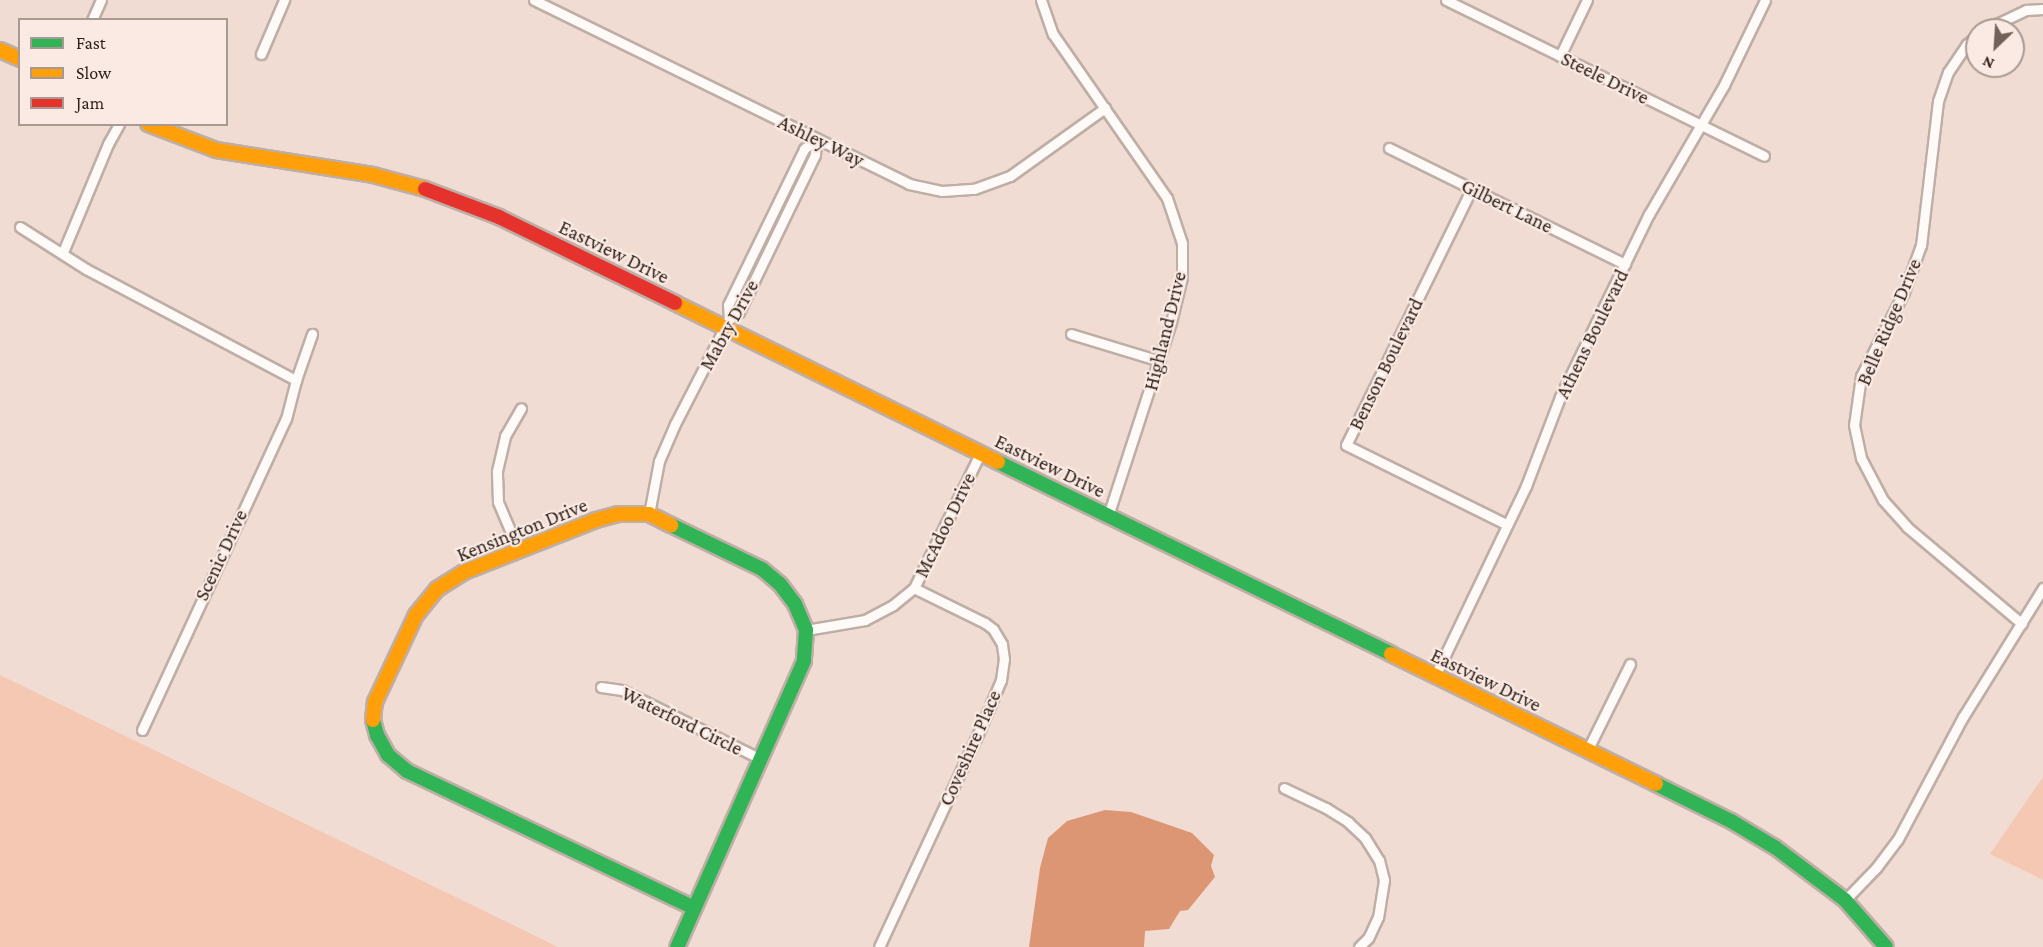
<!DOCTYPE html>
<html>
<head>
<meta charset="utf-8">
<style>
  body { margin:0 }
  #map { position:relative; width:2043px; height:947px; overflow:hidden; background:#f1dcd3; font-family:"Crimson Pro",serif }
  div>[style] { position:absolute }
  .green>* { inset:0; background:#f4c8b3 }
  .water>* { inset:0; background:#dc9674 }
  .roads { filter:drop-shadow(2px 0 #beaea6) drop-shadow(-2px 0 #beaea6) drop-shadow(0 2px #beaea6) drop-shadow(0 -2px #beaea6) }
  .street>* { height:9px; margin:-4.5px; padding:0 4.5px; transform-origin:4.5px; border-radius:4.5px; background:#fdfaf8 }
  .fast>* { height:14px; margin:-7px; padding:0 7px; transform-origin:7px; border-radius:7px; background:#30b455 }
  .slow>* { height:14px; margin:-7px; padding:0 7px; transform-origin:7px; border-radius:7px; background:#ff9f0a }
  .jam>* { height:14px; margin:-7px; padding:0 7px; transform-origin:7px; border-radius:7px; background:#e5322d }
  span { translate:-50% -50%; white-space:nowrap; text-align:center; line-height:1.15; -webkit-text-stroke:4.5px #faeae3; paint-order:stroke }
  .street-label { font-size:20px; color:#2c1f18 }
  .legend { position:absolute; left:18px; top:18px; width:210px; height:108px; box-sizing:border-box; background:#faeae3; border:2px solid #a89992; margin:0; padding:8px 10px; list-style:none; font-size:18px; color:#2c1f18 }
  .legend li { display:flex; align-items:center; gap:12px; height:30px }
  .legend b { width:30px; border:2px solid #a89992 }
  .north { position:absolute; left:1965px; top:18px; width:60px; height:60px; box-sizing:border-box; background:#faeae3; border:2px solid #a89992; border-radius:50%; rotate:205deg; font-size:16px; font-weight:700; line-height:24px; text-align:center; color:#2c1f18 }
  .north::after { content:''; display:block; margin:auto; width:21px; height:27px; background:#716159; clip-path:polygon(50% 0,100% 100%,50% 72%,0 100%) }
</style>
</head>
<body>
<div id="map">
  <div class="green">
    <i style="clip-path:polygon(0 675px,228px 786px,558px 947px,0 947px)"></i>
    <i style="clip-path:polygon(2043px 777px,2043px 880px,1990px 854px)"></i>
  </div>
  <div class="water">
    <i style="clip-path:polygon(1105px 810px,1131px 812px,1192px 833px,1214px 855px,1211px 866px,1215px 877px,1188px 910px,1180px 911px,1169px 929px,1145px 931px,1144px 947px,1029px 947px,1040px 868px,1048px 838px,1067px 821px)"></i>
  </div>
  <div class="roads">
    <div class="street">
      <i style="left:534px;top:0;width:418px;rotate:26.1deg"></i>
      <i style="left:909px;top:184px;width:34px;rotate:12deg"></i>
      <i style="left:942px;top:191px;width:32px;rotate:-4deg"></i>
      <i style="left:974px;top:189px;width:38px;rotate:-20deg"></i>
      <i style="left:1010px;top:176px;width:117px;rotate:-35.6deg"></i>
      <i style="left:1041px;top:0;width:36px;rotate:71deg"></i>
      <i style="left:1053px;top:34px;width:200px;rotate:55.2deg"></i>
      <i style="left:1167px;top:198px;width:47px;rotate:71.6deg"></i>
      <i style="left:1182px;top:243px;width:34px;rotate:90deg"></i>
      <i style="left:1182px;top:277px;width:46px;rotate:103.7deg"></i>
      <i style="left:1171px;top:322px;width:204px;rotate:108deg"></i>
      <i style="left:1446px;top:0;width:354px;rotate:26.1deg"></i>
      <i style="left:92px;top:20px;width:22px;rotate:-66deg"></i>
      <i style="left:1984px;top:30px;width:47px;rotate:-25.5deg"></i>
      <i style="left:2026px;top:10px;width:17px;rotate:-3deg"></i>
      <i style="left:1977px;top:36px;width:13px;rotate:141deg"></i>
      <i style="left:1967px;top:44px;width:34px;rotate:124deg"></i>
      <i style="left:1948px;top:72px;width:31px;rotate:109deg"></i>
      <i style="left:1938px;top:101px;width:145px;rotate:96.7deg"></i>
      <i style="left:1921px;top:245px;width:50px;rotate:109.9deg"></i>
      <i style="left:1904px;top:292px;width:94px;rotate:117.1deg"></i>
      <i style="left:1861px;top:376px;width:49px;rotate:98.1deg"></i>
      <i style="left:1854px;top:425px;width:34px;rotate:78deg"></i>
      <i style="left:1861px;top:458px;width:47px;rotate:62.4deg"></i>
      <i style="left:1883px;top:500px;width:36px;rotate:48deg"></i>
      <i style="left:1907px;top:527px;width:150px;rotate:40.1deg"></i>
      <i style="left:261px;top:54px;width:59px;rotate:-66.9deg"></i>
      <i style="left:1560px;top:56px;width:62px;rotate:-64.3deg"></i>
      <i style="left:1389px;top:148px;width:263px;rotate:26.2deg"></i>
      <i style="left:1472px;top:188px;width:286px;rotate:116.1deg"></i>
      <i style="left:1346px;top:445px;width:178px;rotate:26.3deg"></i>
      <i style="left:20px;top:227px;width:78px;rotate:32.5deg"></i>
      <i style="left:86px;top:269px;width:238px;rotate:27.9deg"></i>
      <i style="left:296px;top:380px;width:49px;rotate:-70.8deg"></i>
      <i style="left:63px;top:252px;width:117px;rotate:-67.4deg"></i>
      <i style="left:108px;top:144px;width:23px;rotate:-61deg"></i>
      <i style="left:729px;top:319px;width:14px;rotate:-94deg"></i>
      <i style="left:728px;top:305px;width:174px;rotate:-64deg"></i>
      <i style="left:804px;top:149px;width:16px;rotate:-40deg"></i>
      <i style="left:1071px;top:334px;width:93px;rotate:16.9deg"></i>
      <i style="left:649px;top:514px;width:54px;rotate:-79.3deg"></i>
      <i style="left:659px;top:461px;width:40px;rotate:-66.6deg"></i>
      <i style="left:675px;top:424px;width:118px;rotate:-62.8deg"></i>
      <i style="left:729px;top:319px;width:12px;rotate:-35deg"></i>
      <i style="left:739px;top:312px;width:174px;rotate:-64.2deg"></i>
      <i style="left:815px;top:155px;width:16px;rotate:-86deg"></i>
      <i style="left:518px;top:549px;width:51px;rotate:-113.1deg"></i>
      <i style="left:498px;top:502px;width:31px;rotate:-92deg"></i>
      <i style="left:497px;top:471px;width:36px;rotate:-77deg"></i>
      <i style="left:505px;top:436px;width:32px;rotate:-60deg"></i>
      <i style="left:806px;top:630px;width:60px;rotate:-9.6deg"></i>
      <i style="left:865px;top:620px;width:32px;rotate:-28deg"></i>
      <i style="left:893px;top:605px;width:27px;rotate:-39deg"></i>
      <i style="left:914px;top:588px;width:149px;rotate:-63.8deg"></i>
      <i style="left:1435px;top:676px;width:211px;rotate:-64.4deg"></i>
      <i style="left:1526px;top:486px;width:95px;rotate:-69.1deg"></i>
      <i style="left:1560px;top:397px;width:203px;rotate:-64.1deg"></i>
      <i style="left:1649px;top:214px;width:149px;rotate:-59.8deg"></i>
      <i style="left:1724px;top:85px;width:94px;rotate:-64.2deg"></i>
      <i style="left:601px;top:687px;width:21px;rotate:8deg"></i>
      <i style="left:622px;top:690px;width:155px;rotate:26.4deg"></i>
      <i style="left:142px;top:730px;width:343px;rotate:-65.2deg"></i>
      <i style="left:286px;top:419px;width:40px;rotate:-75.6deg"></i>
      <i style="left:1587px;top:751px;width:97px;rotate:-63.7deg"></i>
      <i style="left:1284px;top:788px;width:47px;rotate:25.5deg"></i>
      <i style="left:1326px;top:808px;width:26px;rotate:32deg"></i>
      <i style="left:1348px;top:822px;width:23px;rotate:43deg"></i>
      <i style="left:1365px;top:838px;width:26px;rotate:58deg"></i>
      <i style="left:1379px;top:860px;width:21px;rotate:76deg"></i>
      <i style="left:1384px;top:880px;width:37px;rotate:99deg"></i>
      <i style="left:1378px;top:917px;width:23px;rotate:115deg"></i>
      <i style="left:1368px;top:938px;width:13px;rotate:135deg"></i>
      <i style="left:1845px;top:900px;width:45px;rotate:-45.9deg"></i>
      <i style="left:1876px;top:868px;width:36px;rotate:-53deg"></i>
      <i style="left:1898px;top:839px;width:138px;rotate:-62deg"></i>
      <i style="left:1963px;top:717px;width:152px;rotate:-58.2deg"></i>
      <i style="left:879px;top:947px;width:242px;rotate:-65.1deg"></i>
      <i style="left:981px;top:727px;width:51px;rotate:-66.9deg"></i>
      <i style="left:1001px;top:680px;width:21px;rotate:-82deg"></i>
      <i style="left:1004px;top:659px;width:15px;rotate:-98deg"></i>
      <i style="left:1002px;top:644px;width:17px;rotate:-121deg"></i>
      <i style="left:993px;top:629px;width:10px;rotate:-143deg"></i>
      <i style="left:985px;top:623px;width:79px;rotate:-153.8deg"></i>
    </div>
    <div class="fast">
      <i style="left:998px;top:462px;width:437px;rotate:26deg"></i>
      <i style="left:671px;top:525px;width:101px;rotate:25.8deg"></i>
      <i style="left:762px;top:569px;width:23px;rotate:40deg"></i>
      <i style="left:780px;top:584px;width:25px;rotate:53deg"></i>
      <i style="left:795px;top:604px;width:28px;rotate:67deg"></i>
      <i style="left:806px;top:630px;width:31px;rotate:94deg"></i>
      <i style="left:804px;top:661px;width:313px;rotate:113.9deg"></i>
      <i style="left:373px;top:720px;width:16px;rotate:75deg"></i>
      <i style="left:377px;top:735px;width:23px;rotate:61deg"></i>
      <i style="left:388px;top:755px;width:25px;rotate:40deg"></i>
      <i style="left:407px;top:771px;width:318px;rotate:25.5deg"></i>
      <i style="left:1656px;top:784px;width:84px;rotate:26.3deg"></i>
      <i style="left:1731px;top:821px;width:52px;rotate:31deg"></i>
      <i style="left:1776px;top:848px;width:86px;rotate:37deg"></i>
      <i style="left:1845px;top:900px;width:62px;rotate:48.9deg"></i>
    </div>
    <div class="slow">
      <i style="left:0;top:50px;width:22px;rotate:24deg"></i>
      <i style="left:148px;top:124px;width:73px;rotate:20.9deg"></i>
      <i style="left:216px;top:150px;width:159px;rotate:9deg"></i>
      <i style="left:373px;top:175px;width:54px;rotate:15.1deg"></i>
      <i style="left:675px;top:303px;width:360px;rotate:26.2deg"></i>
      <i style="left:1391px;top:654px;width:295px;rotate:26.1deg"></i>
      <i style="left:373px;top:720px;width:18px;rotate:-84deg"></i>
      <i style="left:375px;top:702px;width:96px;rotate:-64.8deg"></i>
      <i style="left:416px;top:615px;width:33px;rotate:-51deg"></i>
      <i style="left:437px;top:589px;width:32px;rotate:-32deg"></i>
      <i style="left:464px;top:572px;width:142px;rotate:-21.5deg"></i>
      <i style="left:596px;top:520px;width:23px;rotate:-15deg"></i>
      <i style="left:618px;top:514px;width:31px"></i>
      <i style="left:649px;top:514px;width:25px;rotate:27deg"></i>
    </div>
    <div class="jam">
      <i style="left:425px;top:189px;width:79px;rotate:20.7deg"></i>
      <i style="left:499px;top:217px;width:196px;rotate:26deg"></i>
    </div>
  </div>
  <div class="street-label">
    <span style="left:1605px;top:78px;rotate:26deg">Steele Drive</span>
    <span style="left:821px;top:141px;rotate:26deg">Ashley Way</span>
    <span style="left:1507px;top:206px;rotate:26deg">Gilbert Lane</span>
    <span style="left:614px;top:252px;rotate:26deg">Eastview Drive</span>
    <span style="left:1889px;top:322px;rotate:-67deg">Belle Ridge Drive</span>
    <span style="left:729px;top:325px;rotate:-61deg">Mabry Drive</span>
    <span style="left:1165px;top:331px;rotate:-76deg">Highland Drive</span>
    <span style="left:1592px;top:334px;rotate:-64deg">Athens Boulevard</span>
    <span style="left:1386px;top:364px;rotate:-64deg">Benson Boulevard</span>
    <span style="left:1050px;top:466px;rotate:26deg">Eastview Drive</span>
    <span style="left:945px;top:525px;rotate:-64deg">McAdoo Drive</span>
    <span style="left:522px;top:530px;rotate:-22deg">Kensington Drive</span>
    <span style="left:221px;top:555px;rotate:-65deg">Scenic Drive</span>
    <span style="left:1486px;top:680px;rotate:26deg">Eastview Drive</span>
    <span style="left:682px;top:721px;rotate:26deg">Waterford Circle</span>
    <span style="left:970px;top:748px;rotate:-66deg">Coveshire Place</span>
  </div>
  <ul class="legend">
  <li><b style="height:8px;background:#30b455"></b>Fast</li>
  <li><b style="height:8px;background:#ff9f0a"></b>Slow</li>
  <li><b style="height:8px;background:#e5322d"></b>Jam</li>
  </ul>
  <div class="north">N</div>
</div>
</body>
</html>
